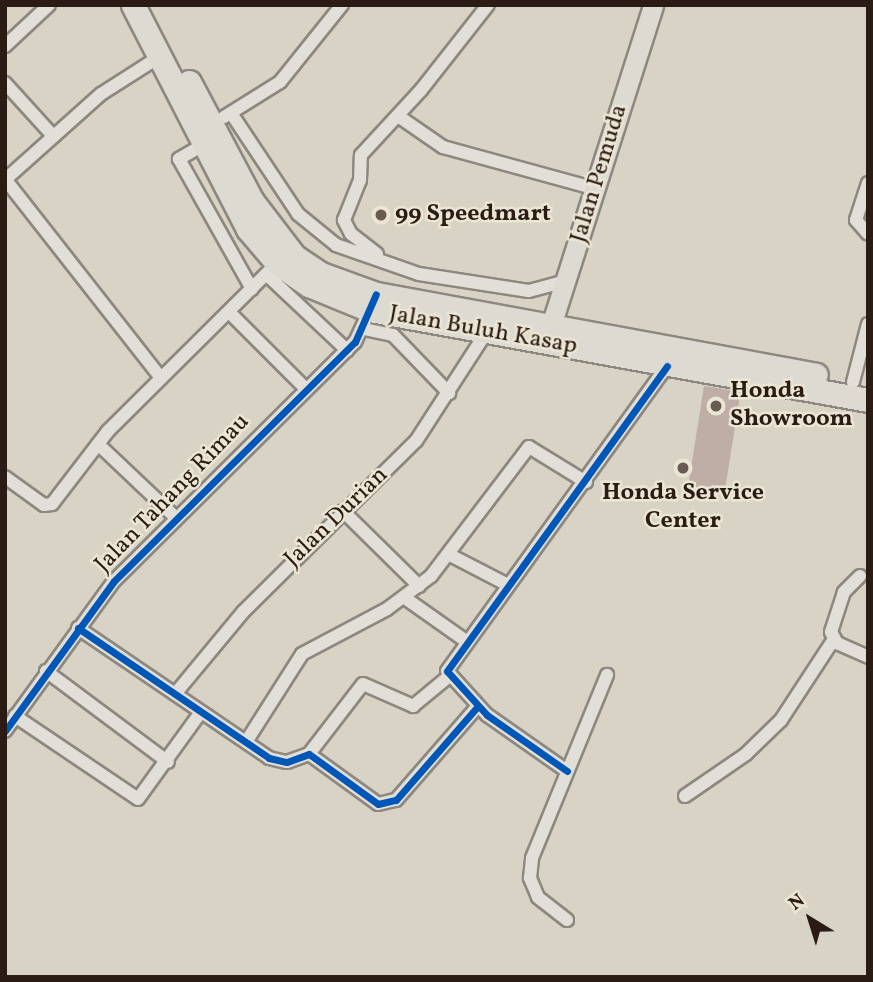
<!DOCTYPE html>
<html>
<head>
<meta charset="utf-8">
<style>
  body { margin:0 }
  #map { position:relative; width:873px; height:982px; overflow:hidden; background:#d8d3c5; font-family:Vollkorn,serif }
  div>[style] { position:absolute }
  .building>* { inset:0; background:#bfaea5; transform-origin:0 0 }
  .roads { filter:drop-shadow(2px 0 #8d887f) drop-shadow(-2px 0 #8d887f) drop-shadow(0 2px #8d887f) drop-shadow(0 -2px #8d887f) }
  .street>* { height:12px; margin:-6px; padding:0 6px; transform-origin:6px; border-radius:6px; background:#e2dfd8 }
  .primary>* { height:19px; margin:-9.5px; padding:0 9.5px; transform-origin:9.5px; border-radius:9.5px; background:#dddad2 }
  .highway>* { height:23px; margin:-11.5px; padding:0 11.5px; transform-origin:11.5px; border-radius:11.5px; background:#dddad2 }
  .cycleway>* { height:7px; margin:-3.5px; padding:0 3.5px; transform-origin:3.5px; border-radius:3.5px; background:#0057b8 }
  .dots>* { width:19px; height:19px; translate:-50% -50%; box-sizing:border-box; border:4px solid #ebe5d4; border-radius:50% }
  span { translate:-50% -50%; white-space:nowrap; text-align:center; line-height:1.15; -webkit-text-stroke:5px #ebe5d4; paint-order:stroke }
  .street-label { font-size:24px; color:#2a1b14 }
  .poi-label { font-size:24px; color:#2a1b14; font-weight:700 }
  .left { translate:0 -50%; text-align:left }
  .frame { position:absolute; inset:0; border:7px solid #2a1b14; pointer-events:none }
  .north { position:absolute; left:775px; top:884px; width:70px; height:70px; -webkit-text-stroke:5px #ebe5d4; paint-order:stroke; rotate:322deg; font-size:19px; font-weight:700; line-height:28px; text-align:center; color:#2a1b14 }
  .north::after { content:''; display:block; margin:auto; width:24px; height:32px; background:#2a1b14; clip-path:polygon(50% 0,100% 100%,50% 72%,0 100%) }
</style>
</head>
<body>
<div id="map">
  <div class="building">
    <i style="left:704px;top:386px;width:37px;height:104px;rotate:9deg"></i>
  </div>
  <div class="roads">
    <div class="street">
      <i style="left:5px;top:46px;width:60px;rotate:-43deg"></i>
      <i style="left:5px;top:83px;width:72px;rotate:47.8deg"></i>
      <i style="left:231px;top:113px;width:121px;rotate:56.4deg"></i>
      <i style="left:298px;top:214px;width:49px;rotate:39.2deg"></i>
      <i style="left:336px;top:245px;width:88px;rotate:19.3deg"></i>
      <i style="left:419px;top:274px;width:111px;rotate:8.8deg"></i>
      <i style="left:529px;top:291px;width:38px;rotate:-15deg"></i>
      <i style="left:398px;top:116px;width:55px;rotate:34.6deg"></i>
      <i style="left:443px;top:147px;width:160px;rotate:15.3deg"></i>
      <i style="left:224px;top:117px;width:66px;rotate:-32deg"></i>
      <i style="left:280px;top:82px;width:99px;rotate:-51.2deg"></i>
      <i style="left:203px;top:145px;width:28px;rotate:150deg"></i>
      <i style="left:179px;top:159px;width:149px;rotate:60.7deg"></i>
      <i style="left:7px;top:178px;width:126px;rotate:-41.8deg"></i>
      <i style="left:101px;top:94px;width:69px;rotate:-32.5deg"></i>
      <i style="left:5px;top:179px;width:253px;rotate:51.9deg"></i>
      <i style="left:868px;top:183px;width:39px;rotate:108deg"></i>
      <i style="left:856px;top:220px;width:18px;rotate:49deg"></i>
      <i style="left:377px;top:254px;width:33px;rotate:-142deg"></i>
      <i style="left:351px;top:234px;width:16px;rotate:-117deg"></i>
      <i style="left:344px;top:220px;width:43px;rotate:-68.2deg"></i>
      <i style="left:360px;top:180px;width:25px;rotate:-88deg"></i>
      <i style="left:361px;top:155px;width:88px;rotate:-47.3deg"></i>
      <i style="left:421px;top:90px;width:108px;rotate:-51.8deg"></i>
      <i style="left:267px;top:275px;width:110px;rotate:43.2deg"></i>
      <i style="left:229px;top:312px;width:109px;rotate:45deg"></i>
      <i style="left:364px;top:329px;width:30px;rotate:12deg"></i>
      <i style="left:393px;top:335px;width:81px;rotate:46deg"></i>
      <i style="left:853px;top:382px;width:60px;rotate:-75.5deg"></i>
      <i style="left:98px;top:444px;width:106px;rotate:43.5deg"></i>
      <i style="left:5px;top:477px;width:48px;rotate:35.7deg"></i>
      <i style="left:44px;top:505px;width:8px;rotate:-7deg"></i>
      <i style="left:52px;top:504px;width:92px;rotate:-52.5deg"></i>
      <i style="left:108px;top:431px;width:238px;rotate:-44.8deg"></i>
      <i style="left:343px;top:511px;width:107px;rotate:44.6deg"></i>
      <i style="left:450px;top:555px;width:65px;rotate:27.3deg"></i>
      <i style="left:860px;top:576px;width:23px;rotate:135deg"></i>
      <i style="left:844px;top:592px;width:42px;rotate:108deg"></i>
      <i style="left:831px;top:632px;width:13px;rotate:61deg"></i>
      <i style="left:837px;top:643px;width:34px;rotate:24deg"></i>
      <i style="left:405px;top:598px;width:75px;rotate:35.2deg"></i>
      <i style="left:78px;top:628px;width:231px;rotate:34.2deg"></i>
      <i style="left:269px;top:758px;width:18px;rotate:13deg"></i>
      <i style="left:287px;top:762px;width:23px;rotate:-20deg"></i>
      <i style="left:309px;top:754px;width:85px;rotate:35.9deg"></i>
      <i style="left:378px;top:804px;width:18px;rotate:-13deg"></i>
      <i style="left:396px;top:800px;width:123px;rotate:-48.9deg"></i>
      <i style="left:46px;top:671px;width:152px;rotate:36.7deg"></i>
      <i style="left:175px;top:694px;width:107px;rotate:-50.3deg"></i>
      <i style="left:243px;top:612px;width:243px;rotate:-44.7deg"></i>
      <i style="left:416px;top:441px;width:129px;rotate:-57.1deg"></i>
      <i style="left:15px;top:716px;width:148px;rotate:34deg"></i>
      <i style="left:138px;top:799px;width:107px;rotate:-54.1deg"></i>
      <i style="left:5px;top:731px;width:185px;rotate:-54deg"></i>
      <i style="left:114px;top:581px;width:339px;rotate:-44.8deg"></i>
      <i style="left:355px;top:342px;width:38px;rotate:-65deg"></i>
      <i style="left:246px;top:742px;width:104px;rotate:-57.5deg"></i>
      <i style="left:302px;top:654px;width:96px;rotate:-27.9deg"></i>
      <i style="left:387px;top:609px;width:55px;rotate:-36.9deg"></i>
      <i style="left:431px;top:576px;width:162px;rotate:-52.8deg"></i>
      <i style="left:529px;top:447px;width:67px;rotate:31.6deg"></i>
      <i style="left:309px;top:754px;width:88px;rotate:-52.4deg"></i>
      <i style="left:363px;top:684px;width:55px;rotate:23.7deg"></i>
      <i style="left:413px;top:706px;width:45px;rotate:-39.6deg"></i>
      <i style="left:567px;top:771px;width:98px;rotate:-145deg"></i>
      <i style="left:487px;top:715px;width:59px;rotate:-132.3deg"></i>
      <i style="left:447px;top:671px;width:376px;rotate:-54.2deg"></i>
      <i style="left:685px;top:796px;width:74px;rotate:-34.5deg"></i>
      <i style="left:746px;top:754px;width:49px;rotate:-44.2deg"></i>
      <i style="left:781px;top:720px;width:97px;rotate:-56.8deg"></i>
      <i style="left:567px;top:920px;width:37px;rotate:-142deg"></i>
      <i style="left:538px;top:897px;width:21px;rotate:-113deg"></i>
      <i style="left:530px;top:878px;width:20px;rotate:-84deg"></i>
      <i style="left:532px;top:858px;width:198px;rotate:-67.7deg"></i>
    </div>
    <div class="primary">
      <i style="left:547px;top:338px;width:349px;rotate:-72.3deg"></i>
    </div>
    <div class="highway">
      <i style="left:133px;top:5px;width:252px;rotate:62.8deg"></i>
      <i style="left:248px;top:229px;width:45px;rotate:49.5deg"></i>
      <i style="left:277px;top:263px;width:39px;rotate:35deg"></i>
      <i style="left:309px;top:285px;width:66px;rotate:22.3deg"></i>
      <i style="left:370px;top:310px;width:506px;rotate:10.24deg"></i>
      <i style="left:189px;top:82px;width:135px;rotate:62.1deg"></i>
      <i style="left:252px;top:201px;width:69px;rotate:52.6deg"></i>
      <i style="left:294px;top:256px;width:32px;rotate:34deg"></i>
      <i style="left:321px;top:274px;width:59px;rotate:20deg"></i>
      <i style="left:376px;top:294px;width:447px;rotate:10.4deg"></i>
    </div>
  </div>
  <div class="cycleway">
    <i style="left:78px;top:628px;width:231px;rotate:34.2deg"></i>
    <i style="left:269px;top:758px;width:18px;rotate:13deg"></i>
    <i style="left:287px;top:762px;width:23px;rotate:-20deg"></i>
    <i style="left:309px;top:754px;width:85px;rotate:35.9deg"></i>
    <i style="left:378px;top:804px;width:18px;rotate:-13deg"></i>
    <i style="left:396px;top:800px;width:123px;rotate:-48.9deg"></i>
    <i style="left:5px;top:731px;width:185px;rotate:-54deg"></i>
    <i style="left:114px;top:581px;width:339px;rotate:-44.8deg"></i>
    <i style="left:355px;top:342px;width:52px;rotate:-66.4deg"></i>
    <i style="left:567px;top:771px;width:98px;rotate:-145deg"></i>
    <i style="left:487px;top:715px;width:59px;rotate:-132.3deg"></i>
    <i style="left:447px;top:671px;width:376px;rotate:-54.2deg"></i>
  </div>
  <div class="dots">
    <i style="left:381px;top:215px;background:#675b52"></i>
    <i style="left:716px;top:406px;background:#675b52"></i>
    <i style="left:683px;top:468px;background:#675b52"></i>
  </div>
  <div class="street-label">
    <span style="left:600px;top:174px;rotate:-73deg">Jalan Pemuda</span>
    <span style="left:483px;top:331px;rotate:10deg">Jalan Buluh Kasap</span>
    <span style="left:173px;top:494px;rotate:-46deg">Jalan Tahang Rimau</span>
    <span style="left:337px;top:518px;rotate:-44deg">Jalan Durian</span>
  </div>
  <div class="poi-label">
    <span class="left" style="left:395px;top:215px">99 Speedmart</span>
    <span class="left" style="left:730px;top:406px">Honda<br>Showroom</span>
    <span style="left:683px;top:508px">Honda Service<br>Center</span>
  </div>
  <div class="frame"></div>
  <div class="north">N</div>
</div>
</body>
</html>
